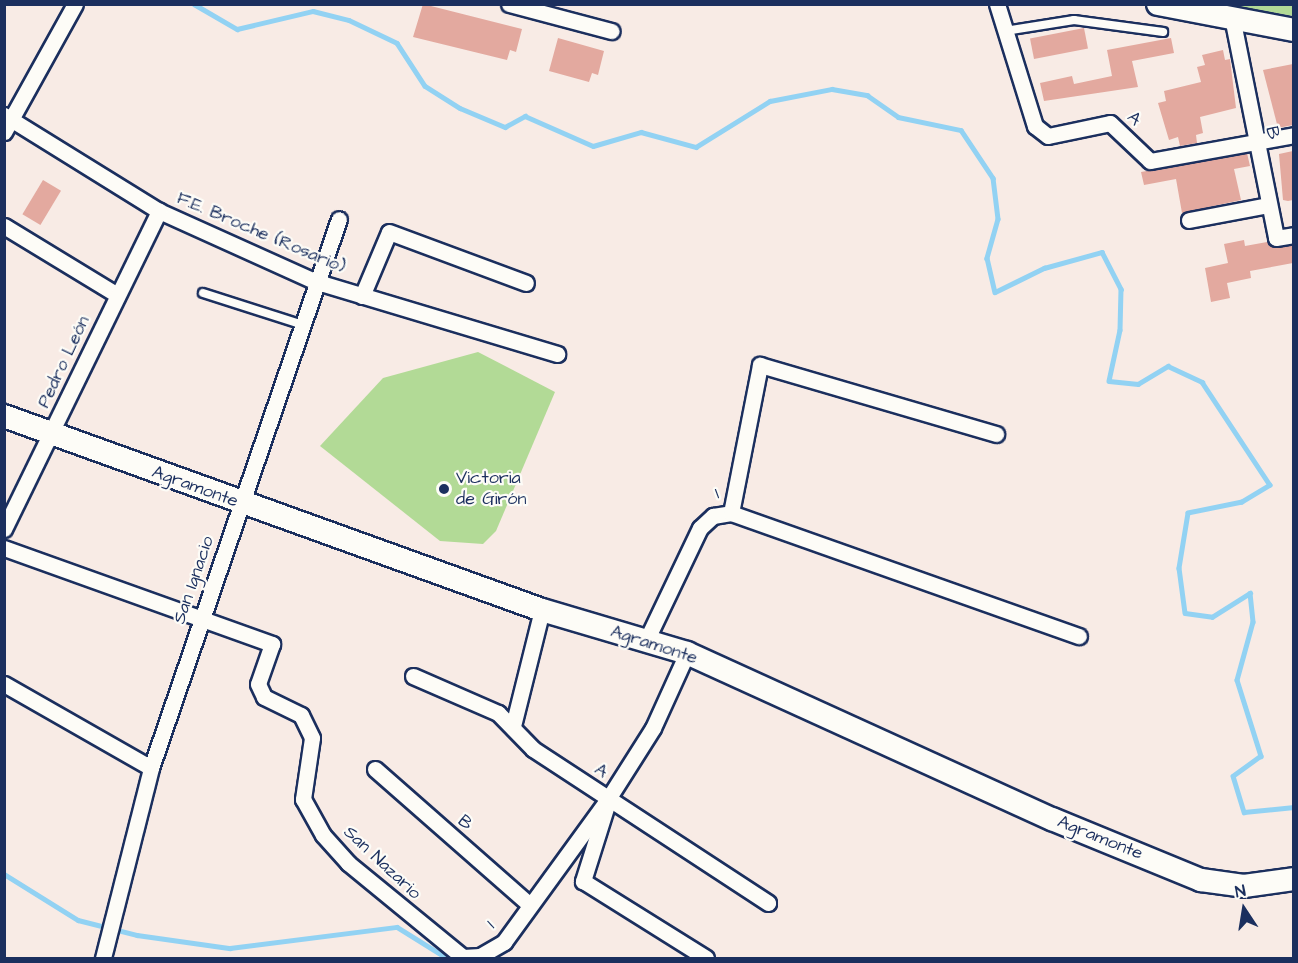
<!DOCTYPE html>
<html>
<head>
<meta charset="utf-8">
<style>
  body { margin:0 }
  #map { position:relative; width:1298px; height:963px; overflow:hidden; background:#f8ebe5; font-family:"Architects Daughter",sans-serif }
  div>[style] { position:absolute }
  .green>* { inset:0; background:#b2da96 }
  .stream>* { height:4.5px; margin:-2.25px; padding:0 2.25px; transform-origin:2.25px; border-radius:2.25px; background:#92d2f3 }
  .building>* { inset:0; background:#e3a99f; transform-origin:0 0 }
  .roads { filter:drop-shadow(2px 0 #1b2f5e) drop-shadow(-2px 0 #1b2f5e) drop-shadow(0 2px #1b2f5e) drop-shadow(0 -2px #1b2f5e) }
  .lane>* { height:8px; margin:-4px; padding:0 4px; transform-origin:4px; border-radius:4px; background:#fdfcf7 }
  .street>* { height:15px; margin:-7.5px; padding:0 7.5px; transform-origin:7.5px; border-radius:7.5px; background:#fdfcf7 }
  .secondary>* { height:22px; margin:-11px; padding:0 11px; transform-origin:11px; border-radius:11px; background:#fdfcf7 }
  .dots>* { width:16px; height:16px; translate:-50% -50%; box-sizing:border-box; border:3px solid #fdfcf7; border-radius:50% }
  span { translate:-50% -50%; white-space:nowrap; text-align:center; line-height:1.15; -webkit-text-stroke:4.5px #fdfcf7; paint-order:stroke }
  .street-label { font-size:18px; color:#1b2f5e }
  .poi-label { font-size:18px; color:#1b2f5e }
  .left { translate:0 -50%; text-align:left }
  .frame { position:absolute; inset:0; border:6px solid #1b2f5e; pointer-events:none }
  .north { position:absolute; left:1214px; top:879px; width:60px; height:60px; -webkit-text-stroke:4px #fdfcf7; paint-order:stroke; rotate:348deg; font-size:16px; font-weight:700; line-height:24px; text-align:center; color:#1b2f5e }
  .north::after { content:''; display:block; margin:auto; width:21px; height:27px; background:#1b2f5e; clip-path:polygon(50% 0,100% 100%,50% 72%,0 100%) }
</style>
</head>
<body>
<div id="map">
  <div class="green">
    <i style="clip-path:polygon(1228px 5px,1293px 5px,1293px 16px)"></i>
    <i style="clip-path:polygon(478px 352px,555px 392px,496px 531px,483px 544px,440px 541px,320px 446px,383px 378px)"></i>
  </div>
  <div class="stream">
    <i style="left:194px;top:4px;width:50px;rotate:30.2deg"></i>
    <i style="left:237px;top:29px;width:78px;rotate:-13.3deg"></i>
    <i style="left:313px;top:11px;width:37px;rotate:14deg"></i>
    <i style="left:349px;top:20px;width:53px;rotate:25.6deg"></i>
    <i style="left:397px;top:43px;width:51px;rotate:56.9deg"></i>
    <i style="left:425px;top:86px;width:41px;rotate:32.2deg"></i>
    <i style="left:460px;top:108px;width:49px;rotate:22.9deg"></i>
    <i style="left:505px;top:127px;width:23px;rotate:-29deg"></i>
    <i style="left:525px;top:116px;width:74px;rotate:23.8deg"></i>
    <i style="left:593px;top:146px;width:50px;rotate:-16.3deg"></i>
    <i style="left:641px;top:132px;width:57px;rotate:15.3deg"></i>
    <i style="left:696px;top:147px;width:87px;rotate:-31.9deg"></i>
    <i style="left:770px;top:101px;width:63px;rotate:-11deg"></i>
    <i style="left:832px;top:89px;width:36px;rotate:10deg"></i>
    <i style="left:867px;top:95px;width:38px;rotate:35deg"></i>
    <i style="left:898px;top:117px;width:64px;rotate:11.7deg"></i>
    <i style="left:961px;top:130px;width:58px;rotate:56.3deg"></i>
    <i style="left:993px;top:178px;width:41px;rotate:83deg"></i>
    <i style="left:998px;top:219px;width:41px;rotate:105.8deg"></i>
    <i style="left:987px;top:258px;width:35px;rotate:77deg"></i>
    <i style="left:995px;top:292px;width:55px;rotate:-26.1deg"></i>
    <i style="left:1044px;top:268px;width:60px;rotate:-15.4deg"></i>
    <i style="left:1102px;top:252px;width:42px;rotate:62.8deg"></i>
    <i style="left:1121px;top:289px;width:41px;rotate:91.4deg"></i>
    <i style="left:1120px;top:330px;width:52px;rotate:102.2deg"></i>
    <i style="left:1109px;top:381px;width:29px;rotate:6deg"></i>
    <i style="left:1138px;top:384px;width:35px;rotate:-31deg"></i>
    <i style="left:1168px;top:366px;width:38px;rotate:25deg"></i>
    <i style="left:1202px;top:382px;width:123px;rotate:56.6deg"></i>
    <i style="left:1270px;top:485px;width:33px;rotate:149deg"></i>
    <i style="left:1242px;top:502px;width:55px;rotate:168.5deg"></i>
    <i style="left:1188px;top:513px;width:56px;rotate:99.3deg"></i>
    <i style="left:1179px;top:568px;width:45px;rotate:82.4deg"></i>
    <i style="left:1185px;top:613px;width:27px;rotate:8deg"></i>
    <i style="left:1212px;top:617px;width:45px;rotate:-32.3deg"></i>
    <i style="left:1250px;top:593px;width:29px;rotate:84deg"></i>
    <i style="left:1253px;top:622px;width:60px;rotate:105.4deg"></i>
    <i style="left:1237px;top:680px;width:80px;rotate:72.5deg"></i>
    <i style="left:1261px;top:756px;width:34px;rotate:144deg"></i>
    <i style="left:1233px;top:776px;width:38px;rotate:73deg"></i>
    <i style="left:1244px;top:812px;width:50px;rotate:-5.7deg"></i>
    <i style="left:4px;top:874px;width:87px;rotate:31.9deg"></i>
    <i style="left:78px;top:920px;width:61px;rotate:14.3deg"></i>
    <i style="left:137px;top:935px;width:94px;rotate:8deg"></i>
    <i style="left:230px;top:948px;width:168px;rotate:-7.2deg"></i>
    <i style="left:397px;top:927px;width:59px;rotate:31.8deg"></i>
  </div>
  <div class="building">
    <i style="clip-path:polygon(423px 4px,522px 29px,516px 52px,510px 50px,507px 60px,413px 37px)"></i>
    <i style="left:1084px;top:28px;width:21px;height:55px;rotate:79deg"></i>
    <i style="clip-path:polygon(558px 38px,604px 51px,598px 75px,592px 73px,589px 82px,549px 71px)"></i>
    <i style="clip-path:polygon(1171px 38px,1174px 53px,1132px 61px,1138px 87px,1044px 101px,1040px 83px,1072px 76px,1074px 84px,1112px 76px,1107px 50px)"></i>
    <i style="clip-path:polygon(1223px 50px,1225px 60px,1230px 59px,1236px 108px,1200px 117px,1203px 133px,1196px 135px,1197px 143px,1180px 146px,1178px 137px,1169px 140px,1158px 103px,1166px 101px,1164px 91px,1201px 82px,1197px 67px,1205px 65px,1202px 55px)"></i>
    <i style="clip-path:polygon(1293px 64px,1293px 125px,1278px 128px,1263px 70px)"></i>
    <i style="clip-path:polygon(1293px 151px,1293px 200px,1288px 201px,1283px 200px,1279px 154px)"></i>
    <i style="clip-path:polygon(1247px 153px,1250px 166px,1234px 169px,1241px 200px,1182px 213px,1176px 179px,1144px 185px,1141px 172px)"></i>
    <i style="left:43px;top:180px;width:21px;height:40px;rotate:31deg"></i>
    <i style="clip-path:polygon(1244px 240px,1245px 246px,1267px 242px,1273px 247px,1293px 245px,1293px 263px,1250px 271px,1251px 278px,1227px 283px,1230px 298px,1211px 302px,1205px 268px,1228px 263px,1224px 244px)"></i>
  </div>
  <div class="roads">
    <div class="lane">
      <i style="left:1005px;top:31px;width:70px;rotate:-9.1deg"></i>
      <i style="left:1074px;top:20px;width:90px;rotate:7.7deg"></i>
      <i style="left:203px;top:293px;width:102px;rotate:17.7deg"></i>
    </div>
    <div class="street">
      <i style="left:509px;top:4px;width:106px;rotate:14.8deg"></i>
      <i style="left:997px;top:4px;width:128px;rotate:72.7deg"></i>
      <i style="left:1035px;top:126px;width:16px;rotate:38deg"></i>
      <i style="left:1048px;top:136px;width:63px;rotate:-11.8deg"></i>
      <i style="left:1110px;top:123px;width:55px;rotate:43.5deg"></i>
      <i style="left:1150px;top:161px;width:146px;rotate:-10.2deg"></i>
      <i style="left:1232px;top:17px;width:225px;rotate:78.7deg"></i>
      <i style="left:1276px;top:238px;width:18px;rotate:-9deg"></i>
      <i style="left:4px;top:115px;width:182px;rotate:31.8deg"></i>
      <i style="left:159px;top:211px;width:170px;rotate:24.3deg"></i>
      <i style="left:314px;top:281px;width:254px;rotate:16.7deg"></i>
      <i style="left:4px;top:132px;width:146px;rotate:-61deg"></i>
      <i style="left:1189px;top:220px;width:80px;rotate:-10.8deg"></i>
      <i style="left:4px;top:226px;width:131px;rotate:31.3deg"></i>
      <i style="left:362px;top:296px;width:69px;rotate:-67.1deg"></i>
      <i style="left:389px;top:232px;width:146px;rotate:20.4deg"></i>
      <i style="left:731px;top:513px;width:151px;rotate:-78.9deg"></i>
      <i style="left:760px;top:365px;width:246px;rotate:16.3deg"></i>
      <i style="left:4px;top:529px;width:354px;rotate:-64deg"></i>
      <i style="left:4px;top:548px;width:285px;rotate:19.7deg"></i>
      <i style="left:272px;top:644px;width:42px;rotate:109.3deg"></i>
      <i style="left:258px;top:684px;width:14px;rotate:65deg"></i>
      <i style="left:264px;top:697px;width:41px;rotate:25.9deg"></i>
      <i style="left:301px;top:715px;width:25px;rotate:64deg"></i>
      <i style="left:312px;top:738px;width:62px;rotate:98.4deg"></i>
      <i style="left:303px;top:799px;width:41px;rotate:60.9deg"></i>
      <i style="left:323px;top:835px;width:38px;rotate:48deg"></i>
      <i style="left:348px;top:863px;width:149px;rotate:39.3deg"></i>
      <i style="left:463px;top:957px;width:17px;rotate:-3deg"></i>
      <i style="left:480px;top:956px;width:28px;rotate:-30deg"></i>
      <i style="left:504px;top:942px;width:177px;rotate:-54deg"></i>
      <i style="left:608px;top:799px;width:84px;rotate:-57.6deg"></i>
      <i style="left:653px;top:728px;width:82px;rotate:-65.6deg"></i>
      <i style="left:646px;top:641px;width:125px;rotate:-64.5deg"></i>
      <i style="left:700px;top:528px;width:18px;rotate:-43deg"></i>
      <i style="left:713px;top:516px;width:18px;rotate:-9deg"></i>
      <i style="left:731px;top:513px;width:369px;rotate:19.5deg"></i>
      <i style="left:413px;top:676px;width:93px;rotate:23.5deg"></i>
      <i style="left:498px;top:713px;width:50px;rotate:45.8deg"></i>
      <i style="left:533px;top:749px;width:281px;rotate:33.2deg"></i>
      <i style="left:4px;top:684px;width:169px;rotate:29.7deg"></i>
      <i style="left:513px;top:726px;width:120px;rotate:-76deg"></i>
      <i style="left:375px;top:769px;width:206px;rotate:41.3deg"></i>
      <i style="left:606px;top:808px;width:77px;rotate:107.5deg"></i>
      <i style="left:583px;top:881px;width:145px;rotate:32deg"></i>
      <i style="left:103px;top:958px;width:196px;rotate:-75.8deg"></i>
      <i style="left:151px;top:768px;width:580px;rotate:-71.1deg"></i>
    </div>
    <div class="secondary">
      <i style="left:1158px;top:4px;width:138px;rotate:10.8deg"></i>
      <i style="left:4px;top:416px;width:572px;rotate:19.83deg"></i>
      <i style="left:542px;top:610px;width:151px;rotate:16.5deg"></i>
      <i style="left:687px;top:653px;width:401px;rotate:24.5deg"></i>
      <i style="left:1052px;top:819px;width:161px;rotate:22.3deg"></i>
      <i style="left:1201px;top:880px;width:43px;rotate:7.9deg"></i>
      <i style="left:1244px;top:886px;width:50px;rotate:-8deg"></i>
    </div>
  </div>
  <div class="dots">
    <i style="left:444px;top:489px;background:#1b2f5e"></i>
  </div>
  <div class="street-label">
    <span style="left:1134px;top:119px;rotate:44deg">A</span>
    <span style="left:1272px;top:133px;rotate:79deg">B</span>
    <span style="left:261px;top:233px;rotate:23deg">F.E. Broche (Rosario)</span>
    <span style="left:64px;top:362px;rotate:-65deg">Pedro León</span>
    <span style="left:195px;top:487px;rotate:20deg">Agramonte</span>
    <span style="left:717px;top:494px;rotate:-22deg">1</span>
    <span style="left:194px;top:580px;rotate:-71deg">San Ignacio</span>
    <span style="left:654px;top:645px;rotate:18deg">Agramonte</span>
    <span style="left:601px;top:771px;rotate:34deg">A</span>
    <span style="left:465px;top:823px;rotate:41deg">B</span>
    <span style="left:1100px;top:838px;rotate:22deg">Agramonte</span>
    <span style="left:382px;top:863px;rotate:43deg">San Nazario</span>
    <span style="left:491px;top:925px;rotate:-45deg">1</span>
  </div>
  <div class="poi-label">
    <span class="left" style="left:456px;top:489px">Victoria<br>de Girón</span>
  </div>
  <div class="frame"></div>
  <div class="north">N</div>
</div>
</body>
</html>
